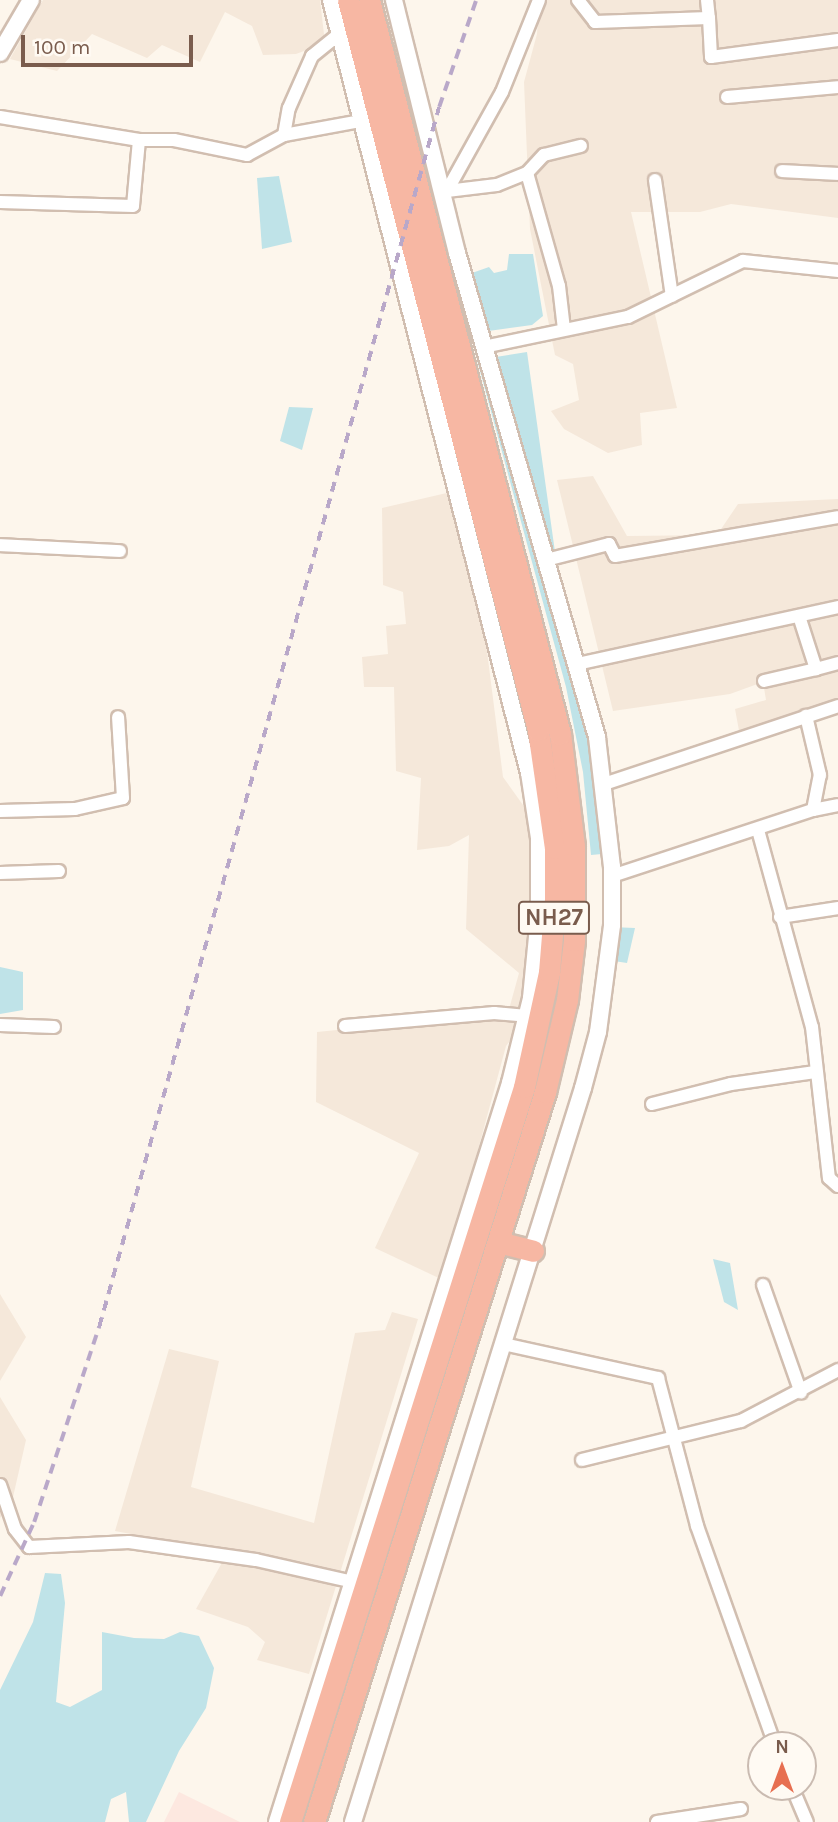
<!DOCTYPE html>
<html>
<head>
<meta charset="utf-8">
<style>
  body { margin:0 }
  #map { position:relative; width:838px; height:1822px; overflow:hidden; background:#fdf6ec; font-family:Karla,sans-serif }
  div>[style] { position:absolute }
  .residential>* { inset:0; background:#f5e8da }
  .commercial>* { inset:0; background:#fde8e0 }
  .water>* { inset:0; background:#bfe3e8 }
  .roads { filter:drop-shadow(2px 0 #d1beb0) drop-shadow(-2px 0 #d1beb0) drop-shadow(0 2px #d1beb0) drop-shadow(0 -2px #d1beb0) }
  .street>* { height:12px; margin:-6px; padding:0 6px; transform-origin:6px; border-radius:6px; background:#fff }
  .secondary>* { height:16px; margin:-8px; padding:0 8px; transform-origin:8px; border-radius:8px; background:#fff }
  .highway>* { height:21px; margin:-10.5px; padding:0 10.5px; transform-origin:10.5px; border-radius:10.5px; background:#f7b7a3 }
  .rail>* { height:3.5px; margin-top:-1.75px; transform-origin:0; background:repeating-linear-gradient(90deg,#b9a8c9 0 10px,transparent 0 17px) }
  span { translate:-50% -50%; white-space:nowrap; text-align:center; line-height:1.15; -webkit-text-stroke:5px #fffaf3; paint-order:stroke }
  .shield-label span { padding:2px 5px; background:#fffaf3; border:2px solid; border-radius:5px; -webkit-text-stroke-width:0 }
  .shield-label { font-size:23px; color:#7a5c4d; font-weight:700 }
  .north { position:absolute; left:747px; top:1731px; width:70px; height:70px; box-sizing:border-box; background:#fffaf3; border:2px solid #cabbb1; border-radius:50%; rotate:0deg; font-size:19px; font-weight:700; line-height:28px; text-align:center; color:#7a5c4d }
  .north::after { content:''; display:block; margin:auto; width:24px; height:32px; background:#e76f51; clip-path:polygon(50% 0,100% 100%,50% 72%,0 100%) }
  .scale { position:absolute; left:21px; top:35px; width:172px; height:32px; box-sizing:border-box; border:4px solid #7a5c4d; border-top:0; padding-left:9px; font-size:21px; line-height:24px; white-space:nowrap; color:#7a5c4d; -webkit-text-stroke:5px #fffaf3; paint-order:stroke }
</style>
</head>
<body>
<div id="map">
  <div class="residential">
    <i style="clip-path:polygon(43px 0,320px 0,325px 43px,296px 54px,263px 55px,252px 26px,225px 12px,200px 62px,162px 45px,147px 58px,92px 34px,57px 71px,10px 59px)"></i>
    <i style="clip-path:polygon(539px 0,838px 0,838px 218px,731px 204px,700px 212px,631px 212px,677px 408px,640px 413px,642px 445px,608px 453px,564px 429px,551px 411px,579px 400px,573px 364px,555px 355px,530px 229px,524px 82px,537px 34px)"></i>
    <i style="clip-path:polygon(593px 476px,627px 536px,717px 535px,738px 504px,838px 499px,838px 706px,740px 736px,735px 709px,766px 700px,763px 682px,730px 694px,613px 711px,557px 480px)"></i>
    <i style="clip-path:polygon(451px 492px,481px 604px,503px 777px,545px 836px,533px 1010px,506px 1046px,443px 1280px,375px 1248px,419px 1153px,316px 1102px,317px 1032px,508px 1013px,519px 973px,466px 929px,469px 835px,449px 846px,417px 850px,421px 778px,396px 771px,394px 687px,364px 687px,362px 657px,388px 654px,386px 626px,406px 624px,403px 592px,383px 585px,382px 508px)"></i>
    <i style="clip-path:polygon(0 1294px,26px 1337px,0 1381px)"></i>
    <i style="clip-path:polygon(392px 1312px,418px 1319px,309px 1674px,257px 1660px,265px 1642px,248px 1627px,196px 1609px,228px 1552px,115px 1531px,169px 1349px,219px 1361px,191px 1487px,314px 1523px,355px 1333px,385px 1330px)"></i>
    <i style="clip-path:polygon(0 1397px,26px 1440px,13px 1497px,0 1518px)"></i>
  </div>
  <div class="commercial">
    <i style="clip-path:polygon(179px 1792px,240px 1822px,164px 1822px)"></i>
  </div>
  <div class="water">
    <i style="clip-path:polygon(279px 176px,292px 242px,262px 249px,257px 178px)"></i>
    <i style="clip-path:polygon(509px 254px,533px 254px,543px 316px,532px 325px,481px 332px,472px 273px,489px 267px,494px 273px,507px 270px)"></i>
    <i style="clip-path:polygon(527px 352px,562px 602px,577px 630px,613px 853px,591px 855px,583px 772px,566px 687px,477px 360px)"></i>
    <i style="clip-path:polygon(289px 407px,313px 408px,302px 450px,280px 441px)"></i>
    <i style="clip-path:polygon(611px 927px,635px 928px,627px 963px,614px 961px)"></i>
    <i style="clip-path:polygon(0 967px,23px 972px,23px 1010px,0 1014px)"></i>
    <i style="clip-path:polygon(713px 1259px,730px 1263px,738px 1310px,724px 1302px)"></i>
    <i style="clip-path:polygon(45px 1573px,61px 1574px,65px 1603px,56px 1702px,70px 1707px,102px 1690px,102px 1632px,134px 1638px,164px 1639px,180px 1632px,199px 1636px,214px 1668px,206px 1708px,179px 1751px,146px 1822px,129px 1822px,126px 1792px,111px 1799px,105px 1822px,0 1822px,0 1690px,33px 1622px)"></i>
  </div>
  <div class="roads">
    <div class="street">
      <i style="left:578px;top:0;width:28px;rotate:52deg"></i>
      <i style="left:595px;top:22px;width:114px;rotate:-2deg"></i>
      <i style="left:709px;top:18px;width:39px;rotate:87deg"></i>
      <i style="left:711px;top:57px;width:128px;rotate:-7.6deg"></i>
      <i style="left:707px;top:0;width:18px;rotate:84deg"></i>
      <i style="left:727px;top:97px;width:111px;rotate:-5.1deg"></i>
      <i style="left:0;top:117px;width:141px;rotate:9.4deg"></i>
      <i style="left:139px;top:140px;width:66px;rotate:95.2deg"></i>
      <i style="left:133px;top:206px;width:133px;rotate:-178.3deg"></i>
      <i style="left:284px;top:135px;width:27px;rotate:-80deg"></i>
      <i style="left:289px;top:108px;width:57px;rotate:-66.1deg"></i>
      <i style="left:312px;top:56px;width:35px;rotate:-39deg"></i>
      <i style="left:139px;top:140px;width:35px"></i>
      <i style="left:174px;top:140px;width:75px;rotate:11.6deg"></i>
      <i style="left:247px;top:155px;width:42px;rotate:-28.4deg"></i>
      <i style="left:284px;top:135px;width:77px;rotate:-10.4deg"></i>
      <i style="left:782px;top:171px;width:56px;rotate:3.1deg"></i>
      <i style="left:527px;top:173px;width:117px;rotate:74.2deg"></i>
      <i style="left:559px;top:286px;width:43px;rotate:83.4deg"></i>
      <i style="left:655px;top:180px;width:117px;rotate:81.7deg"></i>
      <i style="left:447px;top:191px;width:50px;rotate:-6.8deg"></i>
      <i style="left:497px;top:185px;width:32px;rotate:-22deg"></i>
      <i style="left:527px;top:173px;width:25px;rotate:-47deg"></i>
      <i style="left:544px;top:155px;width:38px;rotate:-14deg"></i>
      <i style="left:443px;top:198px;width:121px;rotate:-60.9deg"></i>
      <i style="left:502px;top:92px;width:99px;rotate:-68.1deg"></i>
      <i style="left:484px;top:347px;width:147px;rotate:-11.8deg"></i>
      <i style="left:628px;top:317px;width:128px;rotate:-26deg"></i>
      <i style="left:743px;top:261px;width:96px;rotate:6deg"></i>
      <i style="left:0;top:545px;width:120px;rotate:2.9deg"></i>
      <i style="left:546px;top:560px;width:65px;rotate:-14.3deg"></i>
      <i style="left:609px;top:544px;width:13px;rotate:63deg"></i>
      <i style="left:615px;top:556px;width:226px;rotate:-9.9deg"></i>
      <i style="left:799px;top:616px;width:56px;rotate:72.2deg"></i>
      <i style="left:816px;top:669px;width:23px;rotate:-15deg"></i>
      <i style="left:577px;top:664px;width:267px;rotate:-12.3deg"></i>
      <i style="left:764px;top:681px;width:53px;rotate:-13deg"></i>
      <i style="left:604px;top:784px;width:247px;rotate:-18.4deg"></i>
      <i style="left:813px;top:810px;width:25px;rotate:-11deg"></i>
      <i style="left:0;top:811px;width:75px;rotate:-1.5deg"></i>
      <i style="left:75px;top:809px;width:49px;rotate:-12.9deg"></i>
      <i style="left:123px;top:798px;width:81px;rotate:-93.5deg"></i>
      <i style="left:758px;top:830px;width:204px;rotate:74.7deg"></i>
      <i style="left:812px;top:1027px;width:152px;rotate:83.6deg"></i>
      <i style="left:829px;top:1178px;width:12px;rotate:42deg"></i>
      <i style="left:0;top:873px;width:59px;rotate:-1.9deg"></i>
      <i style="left:612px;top:876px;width:212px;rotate:-18.2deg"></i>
      <i style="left:813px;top:810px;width:36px;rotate:-79deg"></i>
      <i style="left:820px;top:775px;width:61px;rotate:-103.3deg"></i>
      <i style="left:780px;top:917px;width:59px;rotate:-8.8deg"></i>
      <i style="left:0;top:1025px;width:54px;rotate:2.1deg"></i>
      <i style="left:345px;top:1026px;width:150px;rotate:-5deg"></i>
      <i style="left:494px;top:1013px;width:33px;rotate:5deg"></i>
      <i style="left:652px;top:1104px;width:81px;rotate:-14.2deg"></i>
      <i style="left:731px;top:1084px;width:85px;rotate:-8.1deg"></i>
      <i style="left:763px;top:1285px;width:114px;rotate:70.6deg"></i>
      <i style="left:503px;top:1344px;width:159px;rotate:12.4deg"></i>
      <i style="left:658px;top:1378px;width:153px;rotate:75.2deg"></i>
      <i style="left:697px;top:1526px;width:232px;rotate:70.4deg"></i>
      <i style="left:582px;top:1460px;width:164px;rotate:-13.8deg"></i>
      <i style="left:741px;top:1421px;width:110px;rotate:-27.7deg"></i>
      <i style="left:0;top:1485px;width:46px;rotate:71.2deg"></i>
      <i style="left:15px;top:1529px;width:23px;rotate:52deg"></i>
      <i style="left:29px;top:1547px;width:100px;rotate:-2.9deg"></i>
      <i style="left:129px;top:1542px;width:128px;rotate:8.1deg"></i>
      <i style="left:256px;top:1560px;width:100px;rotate:12.7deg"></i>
      <i style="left:792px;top:1787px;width:38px;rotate:67deg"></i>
      <i style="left:657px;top:1822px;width:85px;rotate:-8.8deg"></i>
    </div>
    <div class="secondary">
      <i style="left:0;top:53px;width:61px;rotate:-59.7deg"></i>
      <i style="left:277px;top:1822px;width:775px;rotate:-72.5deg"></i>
      <i style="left:510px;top:1083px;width:88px;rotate:-76.1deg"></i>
      <i style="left:531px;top:998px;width:82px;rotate:-84.4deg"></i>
      <i style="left:539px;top:916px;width:78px;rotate:-90deg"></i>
      <i style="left:539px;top:838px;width:66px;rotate:-98.7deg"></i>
      <i style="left:529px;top:773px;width:798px;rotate:-104.37deg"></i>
      <i style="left:353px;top:1822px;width:769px;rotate:-72.6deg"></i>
      <i style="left:583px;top:1088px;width:58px;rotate:-75deg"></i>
      <i style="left:598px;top:1032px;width:108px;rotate:-82.5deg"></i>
      <i style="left:612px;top:925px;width:58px;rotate:-90deg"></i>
      <i style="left:612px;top:867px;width:131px;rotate:-96.6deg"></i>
      <i style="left:597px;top:737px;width:504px;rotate:-106.13deg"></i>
      <i style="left:457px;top:253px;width:261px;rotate:-104deg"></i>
    </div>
    <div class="highway">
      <i style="left:498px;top:1242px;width:36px;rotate:14deg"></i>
      <i style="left:290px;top:1822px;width:771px;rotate:-72.34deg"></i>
      <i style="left:524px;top:1087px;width:118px;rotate:-77.7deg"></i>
      <i style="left:549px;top:972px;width:73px;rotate:-85.3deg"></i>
      <i style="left:555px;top:899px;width:51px;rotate:-90deg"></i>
      <i style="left:555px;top:848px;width:119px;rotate:-98.2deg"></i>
      <i style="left:538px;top:730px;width:754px;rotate:-104.59deg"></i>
      <i style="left:314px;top:1822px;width:766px;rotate:-72.44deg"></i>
      <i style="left:545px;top:1092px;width:95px;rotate:-76.6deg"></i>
      <i style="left:567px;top:1000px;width:60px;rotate:-83.3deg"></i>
      <i style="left:574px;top:940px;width:94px;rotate:-90deg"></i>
      <i style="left:574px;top:846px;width:113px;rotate:-97.1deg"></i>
      <i style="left:560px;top:734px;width:758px;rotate:-104.59deg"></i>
    </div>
  </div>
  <div class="rail">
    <i style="left:0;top:1596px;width:81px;rotate:-65.3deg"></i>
    <i style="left:34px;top:1522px;width:206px;rotate:-71.6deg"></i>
    <i style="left:99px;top:1327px;width:1266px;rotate:-74.43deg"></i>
    <i style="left:439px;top:107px;width:113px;rotate:-70.9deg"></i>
  </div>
  <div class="shield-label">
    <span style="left:554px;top:918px">NH27</span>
  </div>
  <div class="north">N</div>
  <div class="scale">100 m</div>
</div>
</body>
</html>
